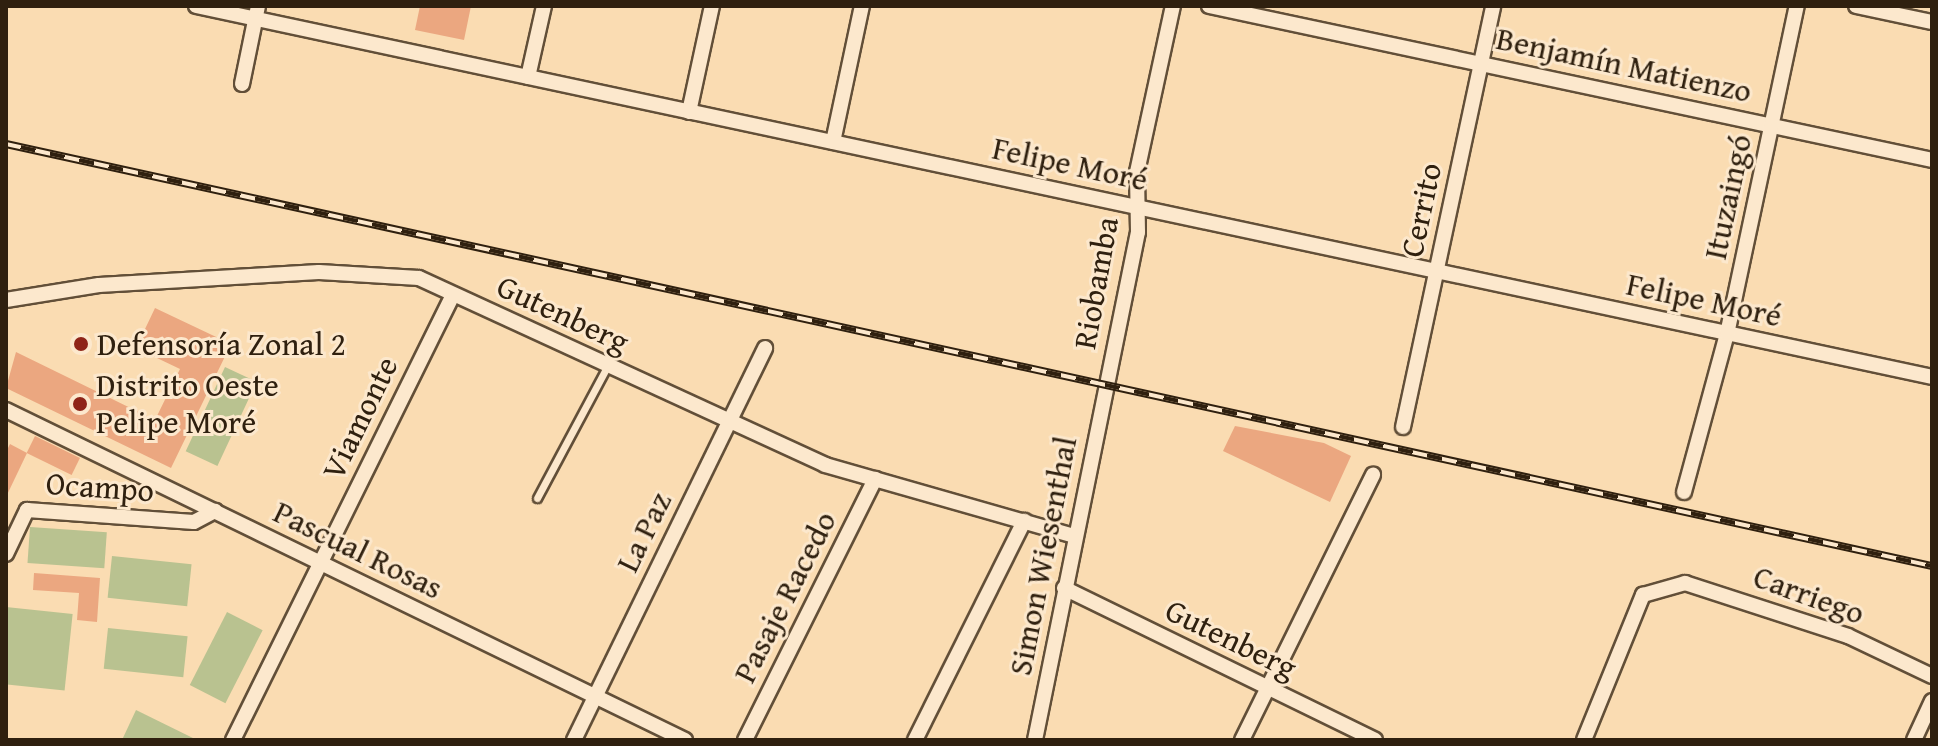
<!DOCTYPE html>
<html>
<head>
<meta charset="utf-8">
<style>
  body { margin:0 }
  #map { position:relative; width:1938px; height:746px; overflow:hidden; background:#fadcb2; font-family:"Gentium Book Plus",serif }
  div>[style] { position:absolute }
  .green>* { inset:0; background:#b9c290; transform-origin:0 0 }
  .building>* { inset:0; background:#eba780; transform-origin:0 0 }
  .roads { filter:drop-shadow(2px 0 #624f38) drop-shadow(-2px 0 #624f38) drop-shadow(0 2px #624f38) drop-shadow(0 -2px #624f38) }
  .service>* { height:7px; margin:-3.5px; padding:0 3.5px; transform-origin:3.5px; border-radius:3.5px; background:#fce8cd }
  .minor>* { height:14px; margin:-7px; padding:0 7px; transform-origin:7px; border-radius:7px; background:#fce8cd }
  .rail>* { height:8px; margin-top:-4px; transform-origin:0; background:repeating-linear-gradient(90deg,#fce8cd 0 15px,#2f200f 0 30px); box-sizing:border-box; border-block:2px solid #2f200f }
  .dots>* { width:22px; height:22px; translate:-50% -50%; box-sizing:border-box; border:4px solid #fce8cd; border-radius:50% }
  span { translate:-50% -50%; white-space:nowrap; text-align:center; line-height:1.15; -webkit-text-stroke:6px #fce8cd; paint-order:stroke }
  .street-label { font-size:32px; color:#2f200f }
  .poi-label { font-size:32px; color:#2f200f }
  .left { translate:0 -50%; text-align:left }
  .frame { position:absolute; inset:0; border:8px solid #2f200f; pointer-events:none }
</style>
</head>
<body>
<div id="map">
  <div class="green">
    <i style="left:225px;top:367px;width:35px;height:93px;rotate:25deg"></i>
    <i style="left:30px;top:527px;width:77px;height:36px;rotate:4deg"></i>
    <i style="left:112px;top:556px;width:80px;height:42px;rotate:6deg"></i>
    <i style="left:6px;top:607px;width:67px;height:77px;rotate:6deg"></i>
    <i style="left:227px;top:612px;width:40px;height:82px;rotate:27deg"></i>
    <i style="left:108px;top:628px;width:80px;height:41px;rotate:6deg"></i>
    <i style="clip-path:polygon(136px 710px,197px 740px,122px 740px)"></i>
  </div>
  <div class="building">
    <i style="clip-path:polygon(420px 6px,471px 6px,464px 40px,415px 30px)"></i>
    <i style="clip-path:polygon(155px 308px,231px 344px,171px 468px,6px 388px,16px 352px,155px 420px,180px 369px,136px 348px)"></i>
    <i style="clip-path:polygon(1235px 426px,1324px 443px,1351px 456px,1330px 502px,1223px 451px)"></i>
    <i style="left:35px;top:436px;width:50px;height:19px;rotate:26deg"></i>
    <i style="clip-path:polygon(10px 444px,27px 453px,6px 497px,6px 452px)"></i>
    <i style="clip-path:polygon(34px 573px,100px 578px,97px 622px,77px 620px,79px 593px,33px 590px)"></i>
  </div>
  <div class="roads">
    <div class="service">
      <i style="left:537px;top:498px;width:151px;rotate:-61.9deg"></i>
    </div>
    <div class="minor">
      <i style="left:196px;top:6px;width:1775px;rotate:12.06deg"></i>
      <i style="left:1209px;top:6px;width:739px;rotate:12.02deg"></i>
      <i style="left:1856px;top:6px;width:78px;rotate:11.9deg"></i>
      <i style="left:528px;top:77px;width:73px;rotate:-77.3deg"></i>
      <i style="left:242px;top:84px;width:80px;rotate:-78.4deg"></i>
      <i style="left:689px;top:112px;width:108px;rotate:-77.8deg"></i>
      <i style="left:833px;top:142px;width:139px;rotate:-78deg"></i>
      <i style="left:6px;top:300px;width:94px;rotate:-9.2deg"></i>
      <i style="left:99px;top:285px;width:220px;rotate:-3.4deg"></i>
      <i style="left:319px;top:272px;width:100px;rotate:3.4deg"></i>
      <i style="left:419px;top:278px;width:447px;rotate:24.7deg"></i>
      <i style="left:825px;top:465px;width:259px;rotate:15.9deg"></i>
      <i style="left:6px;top:410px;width:755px;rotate:25.92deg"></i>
      <i style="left:1403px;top:427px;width:431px;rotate:-77.9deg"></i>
      <i style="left:1684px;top:492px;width:164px;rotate:-74.8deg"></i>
      <i style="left:1727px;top:334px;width:335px;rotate:-78deg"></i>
      <i style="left:6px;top:554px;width:49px;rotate:-64.5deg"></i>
      <i style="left:27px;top:510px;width:167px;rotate:4.1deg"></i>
      <i style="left:194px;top:522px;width:24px;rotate:-28deg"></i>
      <i style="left:1064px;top:588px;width:346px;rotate:26deg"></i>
      <i style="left:233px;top:740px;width:497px;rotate:-63.7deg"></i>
      <i style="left:574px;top:740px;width:436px;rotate:-64deg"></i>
      <i style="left:745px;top:740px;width:292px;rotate:-63.5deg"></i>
      <i style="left:915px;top:740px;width:245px;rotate:-63.5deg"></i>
      <i style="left:1035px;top:740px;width:518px;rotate:-78.54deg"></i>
      <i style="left:1138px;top:232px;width:60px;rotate:-91deg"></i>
      <i style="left:1137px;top:172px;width:170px;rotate:-77.8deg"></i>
      <i style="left:1242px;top:740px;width:296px;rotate:-63.7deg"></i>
      <i style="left:1584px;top:740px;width:157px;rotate:-67.9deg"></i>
      <i style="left:1643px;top:595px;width:44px;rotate:-15.9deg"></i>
      <i style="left:1685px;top:583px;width:171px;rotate:18deg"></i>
      <i style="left:1848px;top:636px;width:93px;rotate:25.5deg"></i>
      <i style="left:1914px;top:740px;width:43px;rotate:-65.2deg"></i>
    </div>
  </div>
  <div class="rail">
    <i style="left:6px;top:144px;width:1972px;rotate:12.36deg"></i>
  </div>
  <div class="dots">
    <i style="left:81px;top:344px;background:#8f2418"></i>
    <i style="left:80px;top:404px;background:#8f2418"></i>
  </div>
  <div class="street-label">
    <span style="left:1624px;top:65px;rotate:12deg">Benjamín Matienzo</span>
    <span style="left:1070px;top:164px;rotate:12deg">Felipe Moré</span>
    <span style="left:1728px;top:197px;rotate:-78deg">Ituzaingó</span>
    <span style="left:1421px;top:210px;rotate:-78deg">Cerrito</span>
    <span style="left:1096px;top:283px;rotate:-80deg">Riobamba</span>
    <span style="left:1704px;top:300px;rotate:12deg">Felipe Moré</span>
    <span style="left:563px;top:314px;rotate:25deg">Gutenberg</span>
    <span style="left:360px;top:418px;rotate:-64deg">Viamonte</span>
    <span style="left:100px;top:487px;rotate:4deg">Ocampo</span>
    <span style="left:644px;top:532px;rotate:-64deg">La Paz</span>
    <span style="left:358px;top:550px;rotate:26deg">Pascual Rosas</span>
    <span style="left:1043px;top:556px;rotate:-79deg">Simon Wiesenthal</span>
    <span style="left:1809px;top:595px;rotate:20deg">Carriego</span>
    <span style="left:785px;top:597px;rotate:-63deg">Pasaje Racedo</span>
    <span style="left:1231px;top:639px;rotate:26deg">Gutenberg</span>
  </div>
  <div class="poi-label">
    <span class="left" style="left:97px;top:344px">Defensoría Zonal 2</span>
    <span class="left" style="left:96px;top:404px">Distrito Oeste<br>Pelipe Moré</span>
  </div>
  <div class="frame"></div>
</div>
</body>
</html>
